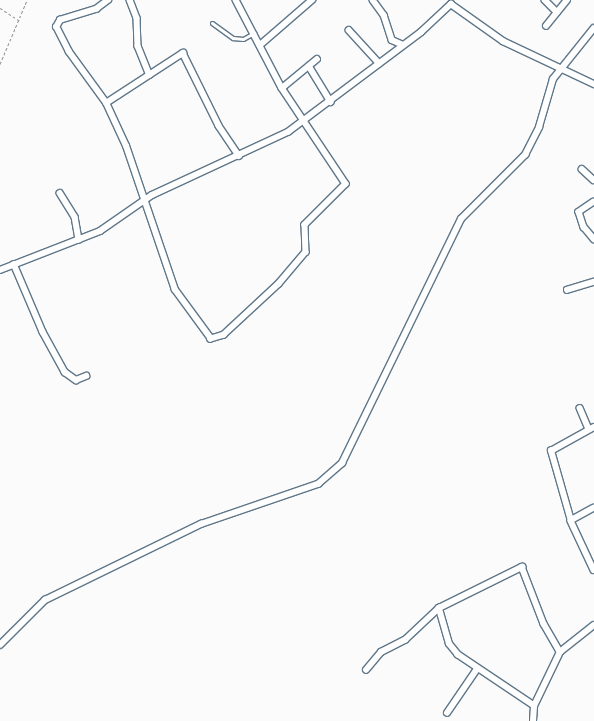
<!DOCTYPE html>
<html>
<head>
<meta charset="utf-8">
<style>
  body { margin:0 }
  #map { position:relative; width:594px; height:721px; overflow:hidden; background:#fbfbfb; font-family:Ubuntu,sans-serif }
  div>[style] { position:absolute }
  .path>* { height:1px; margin-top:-0.5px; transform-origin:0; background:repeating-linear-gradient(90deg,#8f9498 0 3px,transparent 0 5px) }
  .roads { filter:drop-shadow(1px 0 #5f7789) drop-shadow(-1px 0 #5f7789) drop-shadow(0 1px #5f7789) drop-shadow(0 -1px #5f7789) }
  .lane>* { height:3px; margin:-1.5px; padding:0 1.5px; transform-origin:1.5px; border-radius:1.5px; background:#fff }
  .street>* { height:5.5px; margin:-2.75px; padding:0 2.75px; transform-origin:2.75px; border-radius:2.75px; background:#fff }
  span { translate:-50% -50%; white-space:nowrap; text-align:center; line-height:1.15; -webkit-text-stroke:4px #fbfbfb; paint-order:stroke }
</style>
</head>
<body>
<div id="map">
  <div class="path">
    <i style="left:0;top:8px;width:24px;rotate:33deg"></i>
    <i style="left:0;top:64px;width:69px;rotate:-67.1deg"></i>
  </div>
  <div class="roads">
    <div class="lane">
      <i style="left:212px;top:23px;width:26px;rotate:36deg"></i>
      <i style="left:233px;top:38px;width:10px;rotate:6deg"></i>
      <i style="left:243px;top:39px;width:13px;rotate:-29deg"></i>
    </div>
    <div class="street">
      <i style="left:130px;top:0;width:19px;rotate:69deg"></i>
      <i style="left:137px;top:18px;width:28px;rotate:88deg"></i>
      <i style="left:138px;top:46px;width:31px;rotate:68deg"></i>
      <i style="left:236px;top:0;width:99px;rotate:62.4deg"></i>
      <i style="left:282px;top:88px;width:115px;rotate:56.3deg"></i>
      <i style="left:346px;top:184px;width:58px;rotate:135deg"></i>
      <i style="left:305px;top:225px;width:27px;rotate:88deg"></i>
      <i style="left:306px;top:252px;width:42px;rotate:130.2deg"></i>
      <i style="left:279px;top:284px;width:75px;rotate:137.2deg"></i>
      <i style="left:224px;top:335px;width:14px;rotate:163deg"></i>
      <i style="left:211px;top:339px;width:61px;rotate:-126.3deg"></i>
      <i style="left:175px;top:290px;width:152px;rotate:-108.8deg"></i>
      <i style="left:126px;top:146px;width:47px;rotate:-114.9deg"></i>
      <i style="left:106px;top:103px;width:92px;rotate:-33deg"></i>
      <i style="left:183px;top:53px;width:81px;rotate:63.7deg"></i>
      <i style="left:219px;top:126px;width:36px;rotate:56deg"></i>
      <i style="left:373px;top:0;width:19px;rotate:54deg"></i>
      <i style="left:384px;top:15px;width:26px;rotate:72deg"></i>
      <i style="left:392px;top:40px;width:12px;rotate:24deg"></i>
      <i style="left:545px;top:0;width:17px;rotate:45deg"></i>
      <i style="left:546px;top:26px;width:33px;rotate:-51deg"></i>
      <i style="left:349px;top:30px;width:45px;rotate:47.7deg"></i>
      <i style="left:260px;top:45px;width:69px;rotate:-40.9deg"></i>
      <i style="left:309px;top:66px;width:42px;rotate:58.6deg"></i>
      <i style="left:282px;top:88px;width:45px;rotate:-39.6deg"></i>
      <i style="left:106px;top:103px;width:63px;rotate:-126deg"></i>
      <i style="left:69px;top:52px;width:28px;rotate:-117deg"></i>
      <i style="left:56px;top:27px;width:8px;rotate:-60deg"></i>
      <i style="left:60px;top:20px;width:38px;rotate:-17deg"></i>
      <i style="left:96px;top:9px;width:15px;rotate:-37deg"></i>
      <i style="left:582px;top:169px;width:16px;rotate:43deg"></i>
      <i style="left:60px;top:193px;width:28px;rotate:58deg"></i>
      <i style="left:75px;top:217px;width:23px;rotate:80deg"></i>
      <i style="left:594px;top:202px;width:18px;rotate:146deg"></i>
      <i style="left:579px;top:212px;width:16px;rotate:72deg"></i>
      <i style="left:584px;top:227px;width:16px;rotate:50deg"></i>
      <i style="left:14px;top:264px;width:74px;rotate:66.9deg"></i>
      <i style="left:43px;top:332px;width:46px;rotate:61.2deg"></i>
      <i style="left:65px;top:372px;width:14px;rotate:36deg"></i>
      <i style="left:76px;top:380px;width:11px;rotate:-22deg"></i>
      <i style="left:0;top:270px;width:107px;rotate:-21.3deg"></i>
      <i style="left:100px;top:231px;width:63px;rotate:-34.7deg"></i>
      <i style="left:152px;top:195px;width:150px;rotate:-24.9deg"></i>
      <i style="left:288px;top:132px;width:166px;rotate:-36.9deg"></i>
      <i style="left:421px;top:32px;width:41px;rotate:-43deg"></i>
      <i style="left:451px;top:4px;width:64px;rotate:35.4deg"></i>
      <i style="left:503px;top:41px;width:101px;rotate:25.3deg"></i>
      <i style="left:567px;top:290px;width:28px;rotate:-17deg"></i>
      <i style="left:580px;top:408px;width:23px;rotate:67deg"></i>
      <i style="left:594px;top:508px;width:26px;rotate:151deg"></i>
      <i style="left:571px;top:521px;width:54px;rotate:64.9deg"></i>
      <i style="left:571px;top:521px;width:73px;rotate:-105.9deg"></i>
      <i style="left:551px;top:451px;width:49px;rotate:-29.2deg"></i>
      <i style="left:0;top:645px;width:64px;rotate:-45deg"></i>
      <i style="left:45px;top:600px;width:174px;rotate:-26deg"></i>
      <i style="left:201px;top:524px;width:124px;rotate:-18.9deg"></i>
      <i style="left:318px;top:484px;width:32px;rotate:-41deg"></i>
      <i style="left:342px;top:463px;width:271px;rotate:-64deg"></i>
      <i style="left:461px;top:219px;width:91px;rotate:-45deg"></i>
      <i style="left:525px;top:155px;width:31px;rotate:-63deg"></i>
      <i style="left:539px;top:127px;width:50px;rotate:-73.7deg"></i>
      <i style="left:553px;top:79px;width:65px;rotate:-51.2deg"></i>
      <i style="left:366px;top:670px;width:23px;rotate:-50deg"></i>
      <i style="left:381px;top:652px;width:27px;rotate:-27deg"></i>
      <i style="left:405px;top:640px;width:47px;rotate:-43.3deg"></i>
      <i style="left:534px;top:706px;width:92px;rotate:-146.1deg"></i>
      <i style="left:458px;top:655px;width:14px;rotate:-129deg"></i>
      <i style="left:449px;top:644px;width:37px;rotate:-106deg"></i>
      <i style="left:439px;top:608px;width:93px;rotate:-26.3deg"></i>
      <i style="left:522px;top:567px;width:61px;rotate:68.9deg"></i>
      <i style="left:544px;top:624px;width:32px;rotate:60deg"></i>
      <i style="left:447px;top:713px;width:53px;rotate:-55.7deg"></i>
      <i style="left:533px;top:721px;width:15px;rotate:-86deg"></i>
      <i style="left:534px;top:706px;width:60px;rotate:-64.3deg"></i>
      <i style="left:560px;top:652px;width:43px;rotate:-38.5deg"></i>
    </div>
  </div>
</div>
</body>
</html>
